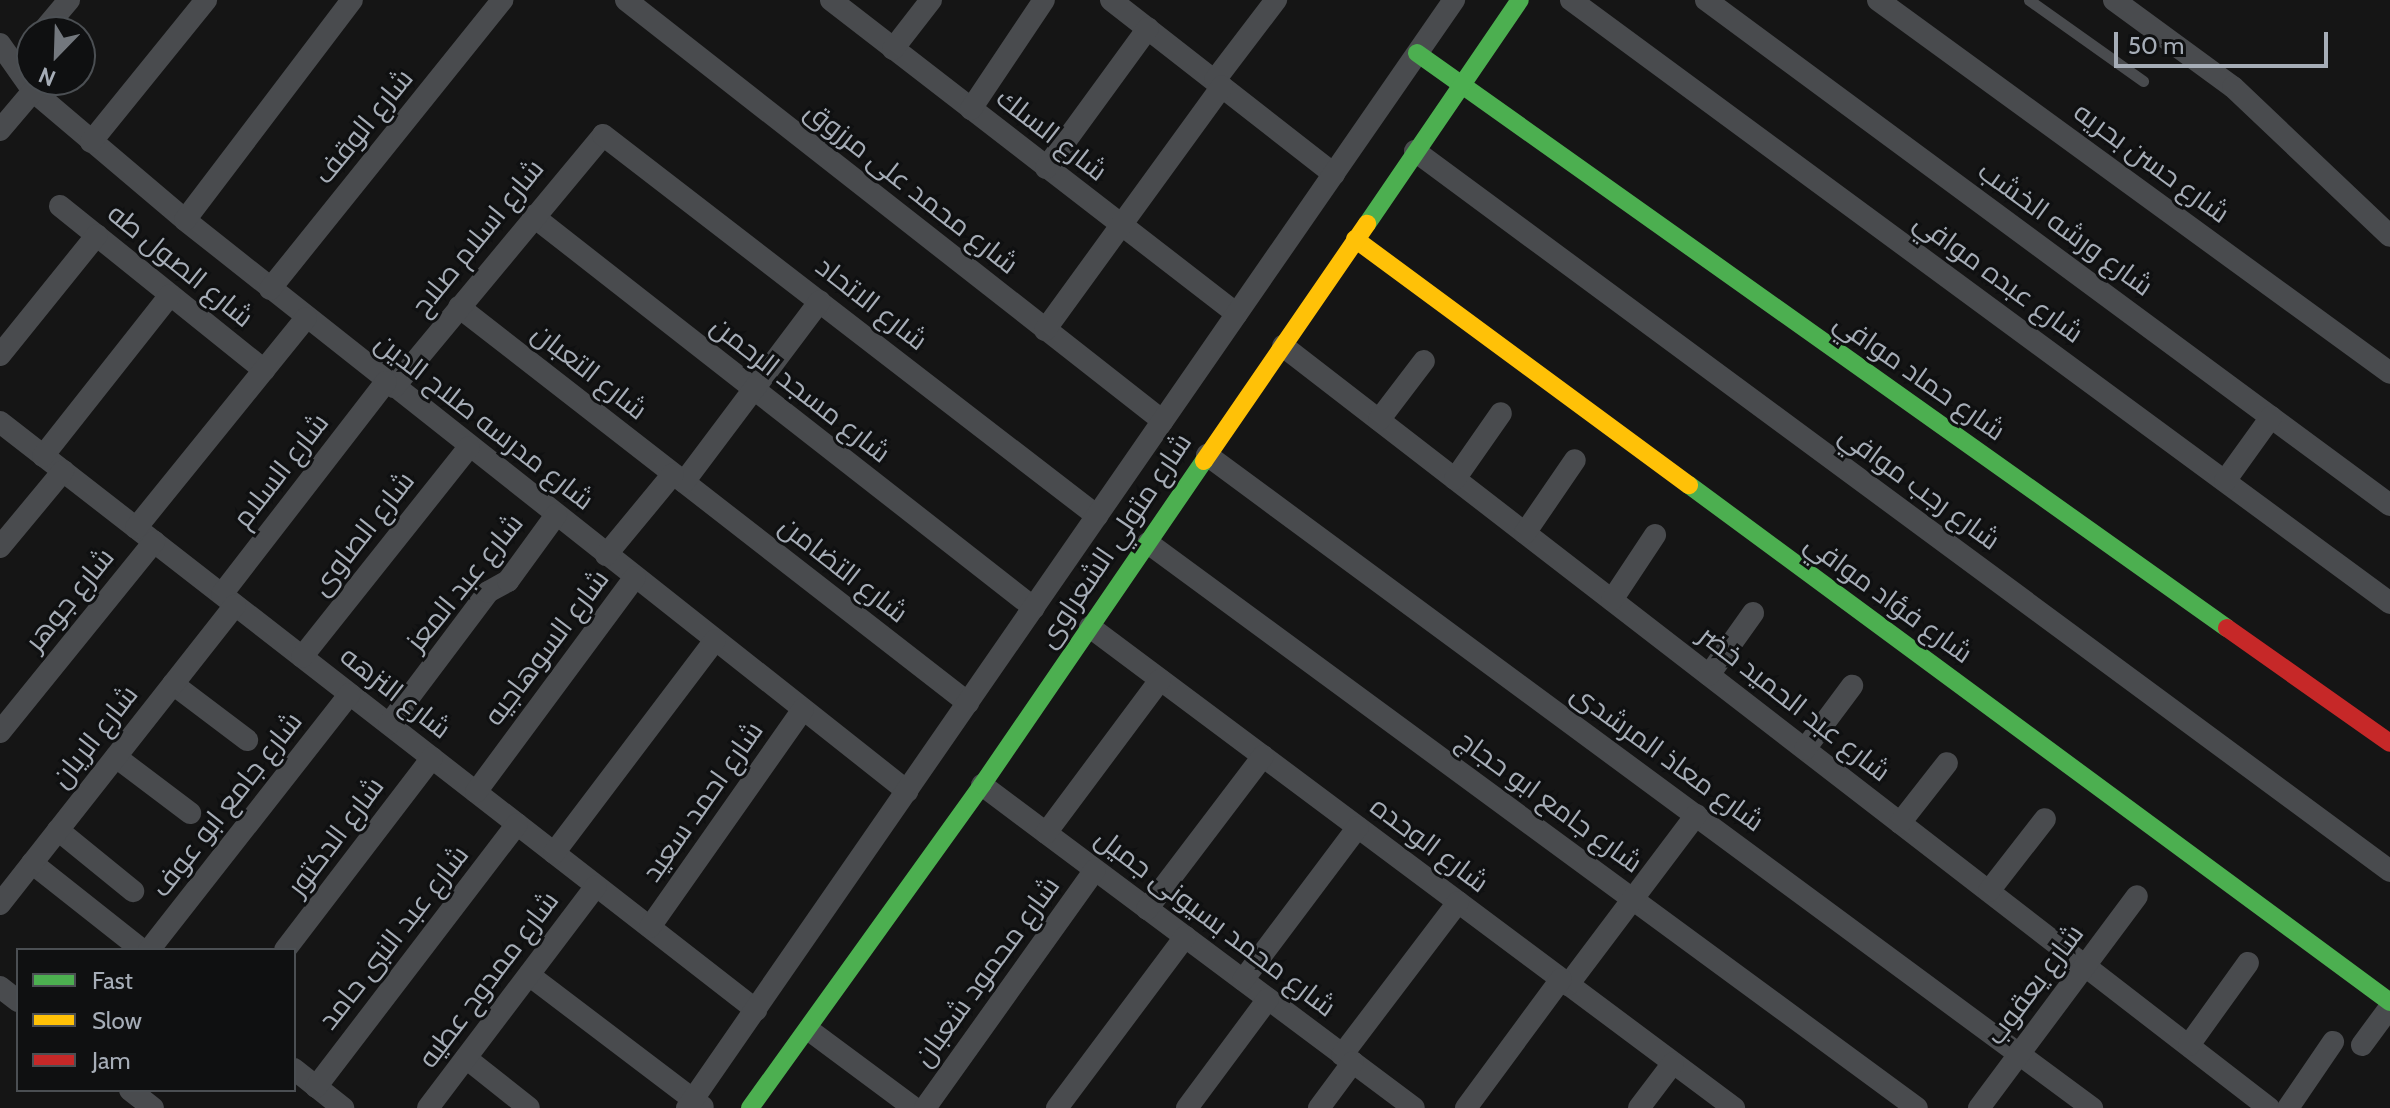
<!DOCTYPE html>
<html>
<head>
<meta charset="utf-8">
<style>
  body { margin:0 }
  #map { position:relative; width:2390px; height:1108px; overflow:hidden; background:#151515; font-family:Cabin,Cairo,sans-serif }
  div>[style] { position:absolute }
  .lane>* { height:11px; margin:-5.5px; padding:0 5.5px; transform-origin:5.5px; border-radius:5.5px; background:#494b4e }
  .street>* { height:22px; margin:-11px; padding:0 11px; transform-origin:11px; border-radius:11px; background:#494b4e }
  .fast>* { height:18px; margin:-9px; padding:0 9px; transform-origin:9px; border-radius:9px; background:#4caf50 }
  .slow>* { height:18px; margin:-9px; padding:0 9px; transform-origin:9px; border-radius:9px; background:#ffc107 }
  .jam>* { height:18px; margin:-9px; padding:0 9px; transform-origin:9px; border-radius:9px; background:#c62828 }
  span { translate:-50% -50%; white-space:nowrap; text-align:center; line-height:1.15; -webkit-text-stroke:6px #0f1011; paint-order:stroke }
  .street-label { font-size:28px; color:#a6adb7 }
  .legend { position:absolute; left:16px; top:948px; width:280px; height:144px; box-sizing:border-box; background:#0f1011; border:2px solid #4b4f53; margin:0; padding:10px 14px; list-style:none; font-size:24px; color:#a6adb7 }
  .legend li { display:flex; align-items:center; gap:16px; height:40px }
  .legend b { width:40px; border:2px solid #4b4f53 }
  .north { position:absolute; left:16px; top:16px; width:80px; height:80px; box-sizing:border-box; background:#0f1011; border:2px solid #4b4f53; border-radius:50%; rotate:203deg; font-size:22px; font-weight:700; line-height:32px; text-align:center; color:#a6adb7 }
  .north::after { content:''; display:block; margin:auto; width:28px; height:36px; background:#73787e; clip-path:polygon(50% 0,100% 100%,50% 72%,0 100%) }
  .scale { position:absolute; left:2114px; top:32px; width:214px; height:36px; box-sizing:border-box; border:4px solid #a6adb7; border-top:0; padding-left:10px; font-size:24px; line-height:28px; white-space:nowrap; color:#a6adb7; -webkit-text-stroke:6px #0f1011; paint-order:stroke }
</style>
</head>
<body>
<div id="map">
  <div class="lane">
    <i style="left:2029px;top:0;width:140px;rotate:35.4deg"></i>
  </div>
  <div class="street">
    <i style="left:626px;top:0;width:682px;rotate:38.1deg"></i>
    <i style="left:831px;top:0;width:513px;rotate:37.72deg"></i>
    <i style="left:1111px;top:0;width:283px;rotate:38deg"></i>
    <i style="left:1571px;top:0;width:1017px;rotate:36.36deg"></i>
    <i style="left:1706px;top:0;width:850px;rotate:36.44deg"></i>
    <i style="left:1878px;top:0;width:633px;rotate:36.07deg"></i>
    <i style="left:2114px;top:0;width:147px;rotate:36.2deg"></i>
    <i style="left:2233px;top:87px;width:216px;rotate:43.5deg"></i>
    <i style="left:42px;top:32px;width:42px;rotate:-49.8deg"></i>
    <i style="left:0;top:44px;width:57px;rotate:54.9deg"></i>
    <i style="left:33px;top:91px;width:199px;rotate:40.3deg"></i>
    <i style="left:185px;top:220px;width:921px;rotate:38.34deg"></i>
    <i style="left:893px;top:49px;width:62px;rotate:-52.2deg"></i>
    <i style="left:1215px;top:80px;width:101px;rotate:-52.7deg"></i>
    <i style="left:971px;top:109px;width:131px;rotate:-56.2deg"></i>
    <i style="left:0;top:130px;width:51px;rotate:-49.8deg"></i>
    <i style="left:91px;top:142px;width:183px;rotate:-51deg"></i>
    <i style="left:1415px;top:151px;width:1212px;rotate:36.44deg"></i>
    <i style="left:1046px;top:168px;width:173px;rotate:-53.9deg"></i>
    <i style="left:60px;top:206px;width:262px;rotate:38.8deg"></i>
    <i style="left:533px;top:216px;width:636px;rotate:38.04deg"></i>
    <i style="left:185px;top:220px;width:276px;rotate:-52.8deg"></i>
    <i style="left:270px;top:289px;width:371px;rotate:-51.2deg"></i>
    <i style="left:459px;top:307px;width:645px;rotate:37.88deg"></i>
    <i style="left:1045px;top:330px;width:301px;rotate:-54deg"></i>
    <i style="left:1283px;top:346px;width:1246px;rotate:37.7deg"></i>
    <i style="left:0;top:355px;width:154px;rotate:-51.1deg"></i>
    <i style="left:394px;top:387px;width:327px;rotate:-50.3deg"></i>
    <i style="left:603px;top:135px;width:624px;rotate:37.64deg"></i>
    <i style="left:1379px;top:420px;width:74px;rotate:-52.7deg"></i>
    <i style="left:0;top:422px;width:958px;rotate:37.87deg"></i>
    <i style="left:1207px;top:455px;width:1100px;rotate:36.42deg"></i>
    <i style="left:43px;top:456px;width:205px;rotate:-51.7deg"></i>
    <i style="left:1455px;top:479px;width:80px;rotate:-55.1deg"></i>
    <i style="left:2225px;top:481px;width:79px;rotate:-54.3deg"></i>
    <i style="left:684px;top:482px;width:226px;rotate:-53.1deg"></i>
    <i style="left:136px;top:528px;width:270px;rotate:-51deg"></i>
    <i style="left:1525px;top:533px;width:88px;rotate:-55.6deg"></i>
    <i style="left:1148px;top:543px;width:954px;rotate:36.31deg"></i>
    <i style="left:0;top:547px;width:99px;rotate:-50.3deg"></i>
    <i style="left:606px;top:555px;width:105px;rotate:-50.4deg"></i>
    <i style="left:222px;top:594px;width:268px;rotate:-52.3deg"></i>
    <i style="left:1612px;top:600px;width:78px;rotate:-56.5deg"></i>
    <i style="left:1090px;top:627px;width:804px;rotate:36.76deg"></i>
    <i style="left:302px;top:657px;width:268px;rotate:-51.5deg"></i>
    <i style="left:1709px;top:675px;width:76px;rotate:-54.6deg"></i>
    <i style="left:173px;top:684px;width:93px;rotate:37.1deg"></i>
    <i style="left:389px;top:724px;width:165px;rotate:-53.1deg"></i>
    <i style="left:488px;top:592px;width:23px;rotate:-29deg"></i>
    <i style="left:508px;top:581px;width:82px;rotate:-54deg"></i>
    <i style="left:0;top:732px;width:245px;rotate:-51deg"></i>
    <i style="left:1805px;top:749px;width:79px;rotate:-53.3deg"></i>
    <i style="left:116px;top:757px;width:93px;rotate:37.1deg"></i>
    <i style="left:982px;top:785px;width:539px;rotate:36.78deg"></i>
    <i style="left:476px;top:792px;width:267px;rotate:-53.5deg"></i>
    <i style="left:1900px;top:823px;width:76px;rotate:-51.9deg"></i>
    <i style="left:58px;top:830px;width:97px;rotate:39.1deg"></i>
    <i style="left:1046px;top:833px;width:191px;rotate:-53.3deg"></i>
    <i style="left:554px;top:853px;width:267px;rotate:-52.9deg"></i>
    <i style="left:32px;top:863px;width:140px;rotate:38.3deg"></i>
    <i style="left:1989px;top:891px;width:91px;rotate:-52.1deg"></i>
    <i style="left:0;top:904px;width:380px;rotate:-51.8deg"></i>
    <i style="left:1147px;top:909px;width:192px;rotate:-52.8deg"></i>
    <i style="left:650px;top:927px;width:266px;rotate:-54.9deg"></i>
    <i style="left:149px;top:950px;width:325px;rotate:-51.9deg"></i>
    <i style="left:285px;top:950px;width:242px;rotate:-52.6deg"></i>
    <i style="left:529px;top:975px;width:218px;rotate:37.2deg"></i>
    <i style="left:1243px;top:980px;width:191px;rotate:-53.1deg"></i>
    <i style="left:1568px;top:985px;width:213px;rotate:-53deg"></i>
    <i style="left:0;top:987px;width:23px;rotate:38deg"></i>
    <i style="left:809px;top:1030px;width:131px;rotate:36.6deg"></i>
    <i style="left:2189px;top:1045px;width:101px;rotate:-54.3deg"></i>
    <i style="left:2362px;top:1045px;width:47px;rotate:-53.6deg"></i>
    <i style="left:1342px;top:1055px;width:192px;rotate:-52.8deg"></i>
    <i style="left:466px;top:1058px;width:80px;rotate:38.4deg"></i>
    <i style="left:294px;top:1069px;width:63px;rotate:38.5deg"></i>
    <i style="left:316px;top:1087px;width:331px;rotate:-52.6deg"></i>
    <i style="left:130px;top:1090px;width:29px;rotate:38deg"></i>
    <i style="left:428px;top:1108px;width:278px;rotate:-52.9deg"></i>
    <i style="left:687px;top:1108px;width:1348px;rotate:-55.31deg"></i>
    <i style="left:925px;top:1108px;width:292px;rotate:-54.5deg"></i>
    <i style="left:1057px;top:1108px;width:214px;rotate:-53.2deg"></i>
    <i style="left:1187px;top:1108px;width:136px;rotate:-53.4deg"></i>
    <i style="left:1319px;top:1108px;width:57px;rotate:-53.5deg"></i>
    <i style="left:1466px;top:1108px;width:160px;rotate:-53.6deg"></i>
    <i style="left:1639px;top:1108px;width:56px;rotate:-52.9deg"></i>
    <i style="left:1979px;top:1108px;width:264px;rotate:-53.3deg"></i>
    <i style="left:2288px;top:1108px;width:80px;rotate:-55.7deg"></i>
  </div>
  <div class="fast">
    <i style="left:1417px;top:53px;width:993px;rotate:35.37deg"></i>
    <i style="left:1367px;top:224px;width:271px;rotate:-55.7deg"></i>
    <i style="left:1689px;top:485px;width:871px;rotate:36.41deg"></i>
    <i style="left:750px;top:1108px;width:398px;rotate:-54.3deg"></i>
    <i style="left:982px;top:785px;width:393px;rotate:-55.6deg"></i>
  </div>
  <div class="slow">
    <i style="left:1355px;top:239px;width:415px;rotate:36.4deg"></i>
    <i style="left:1204px;top:461px;width:288px;rotate:-55.5deg"></i>
  </div>
  <div class="jam">
    <i style="left:2227px;top:628px;width:199px;rotate:35.2deg"></i>
  </div>
  <div class="street-label">
    <span style="left:363px;top:126px;rotate:-51deg">شارع الوقف</span>
    <span style="left:1052px;top:134px;rotate:38deg">شارع السلك</span>
    <span style="left:2152px;top:162px;rotate:36deg">شارع حسن بحريه</span>
    <span style="left:912px;top:187px;rotate:38deg">شارع محمد على مرزوق</span>
    <span style="left:2066px;top:228px;rotate:36deg">شارع ورشه الخشب</span>
    <span style="left:477px;top:237px;rotate:-51deg">شارع اسلام صلاح</span>
    <span style="left:181px;top:265px;rotate:39deg">شارع الصول طه</span>
    <span style="left:1999px;top:277px;rotate:36deg">شارع عبده موافي</span>
    <span style="left:872px;top:303px;rotate:38deg">شارع الاتحاد</span>
    <span style="left:590px;top:371px;rotate:38deg">شارع التعبان</span>
    <span style="left:1920px;top:376px;rotate:35deg">شارع حماد موافي</span>
    <span style="left:801px;top:389px;rotate:38deg">شارع مسجد الرحمن</span>
    <span style="left:485px;top:421px;rotate:38deg">شارع مدرسه صلاح الدين</span>
    <span style="left:280px;top:470px;rotate:-52deg">شارع السلام</span>
    <span style="left:1920px;top:487px;rotate:36deg">شارع رجب موافي</span>
    <span style="left:362px;top:533px;rotate:-52deg">شارع الصاوى</span>
    <span style="left:1114px;top:540px;rotate:-56deg">شارع متولي الشعراوى</span>
    <span style="left:844px;top:569px;rotate:38deg">شارع التضامن</span>
    <span style="left:464px;top:582px;rotate:-51deg">شارع عبد المعز</span>
    <span style="left:1889px;top:598px;rotate:36deg">شارع فؤاد موافي</span>
    <span style="left:69px;top:599px;rotate:-51deg">شارع جوهر</span>
    <span style="left:546px;top:647px;rotate:-53deg">شارع السوهاجيه</span>
    <span style="left:396px;top:692px;rotate:38deg">شارع النزهه</span>
    <span style="left:1795px;top:703px;rotate:38deg">شارع عبد الحميد خضر</span>
    <span style="left:94px;top:736px;rotate:-52deg">شارع الريان</span>
    <span style="left:1668px;top:757px;rotate:36deg">شارع معاذ المرشدى</span>
    <span style="left:702px;top:801px;rotate:-55deg">شارع احمد سعيد</span>
    <span style="left:1550px;top:801px;rotate:36deg">شارع جامع ابو حجاج</span>
    <span style="left:226px;top:804px;rotate:-52deg">شارع جامع ابو عوف</span>
    <span style="left:335px;top:836px;rotate:-53deg">شارع الدكتور</span>
    <span style="left:1430px;top:844px;rotate:37deg">شارع الوحده</span>
    <span style="left:1216px;top:922px;rotate:37deg">شارع محمد بسيونى جميل</span>
    <span style="left:393px;top:937px;rotate:-52deg">شارع عبد النبى حامد</span>
    <span style="left:986px;top:971px;rotate:-54deg">شارع محمود شعبان</span>
    <span style="left:488px;top:979px;rotate:-53deg">شارع ممدوح عطيه</span>
    <span style="left:2034px;top:984px;rotate:-53deg">شارع يعقوب</span>
  </div>
  <ul class="legend">
  <li><b style="height:10px;background:#4caf50"></b>Fast</li>
  <li><b style="height:10px;background:#ffc107"></b>Slow</li>
  <li><b style="height:10px;background:#c62828"></b>Jam</li>
  </ul>
  <div class="north">N</div>
  <div class="scale">50 m</div>
</div>
</body>
</html>
